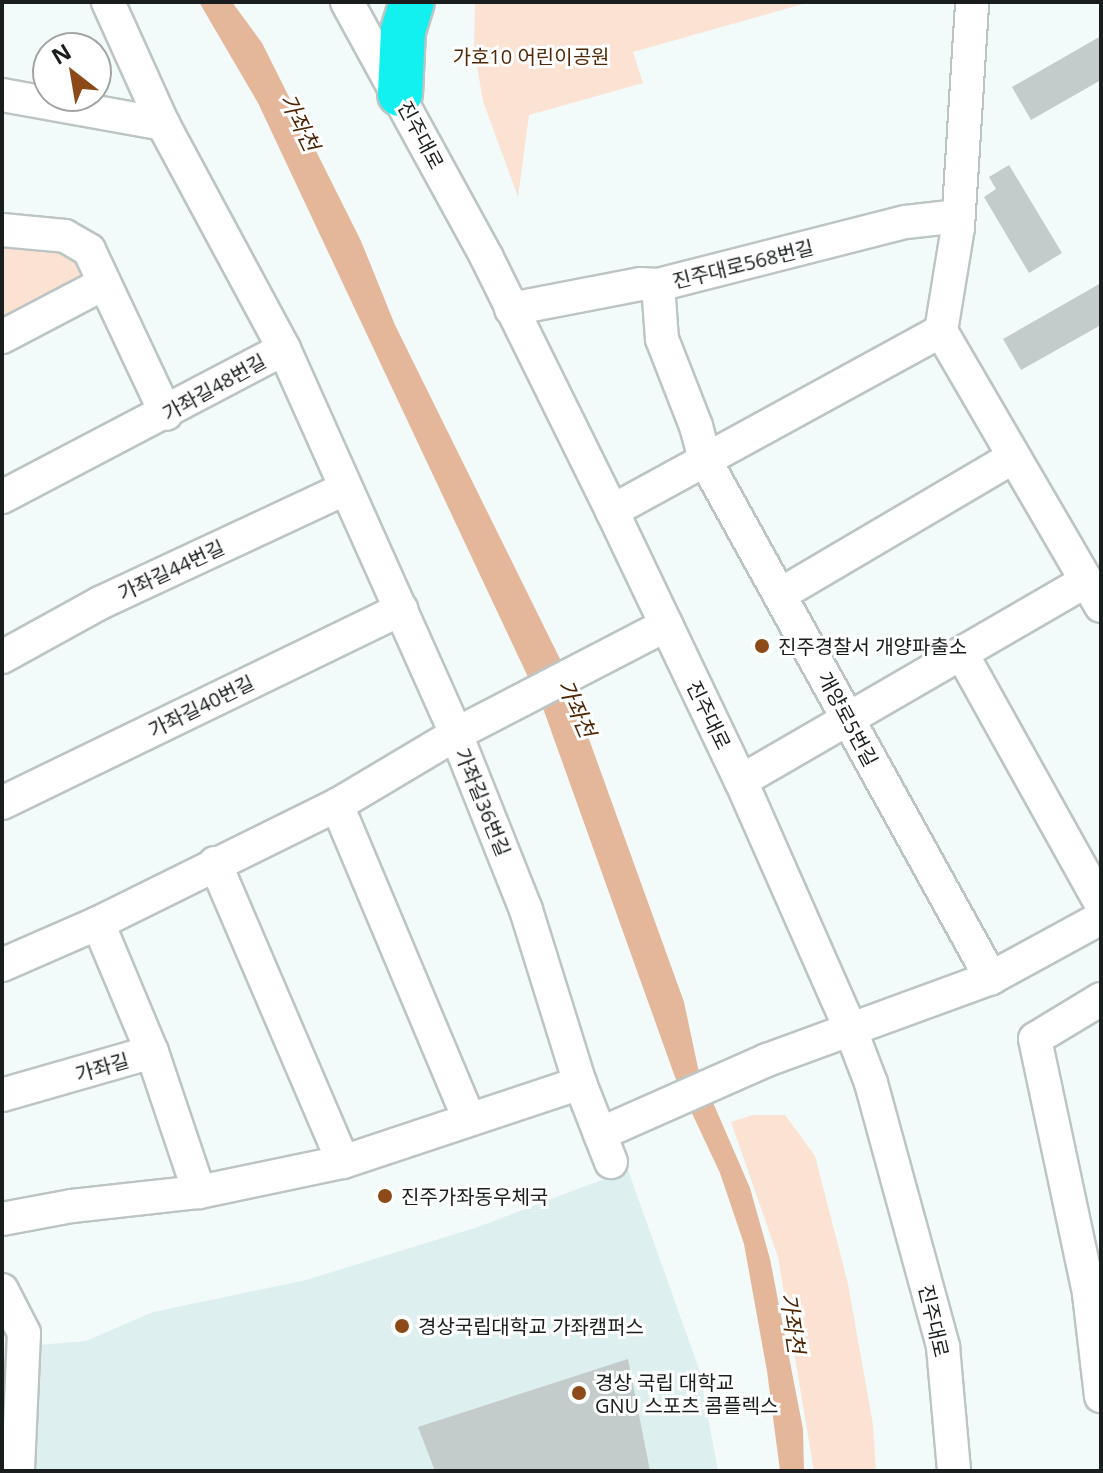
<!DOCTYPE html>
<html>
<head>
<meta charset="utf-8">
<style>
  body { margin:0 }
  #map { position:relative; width:1103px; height:1473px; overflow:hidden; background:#f2fafa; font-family:"Open Sans","Noto Sans KR",sans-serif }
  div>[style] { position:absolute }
  .built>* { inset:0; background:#deefef }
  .green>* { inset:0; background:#fbe2d3 }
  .water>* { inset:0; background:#e5b79a }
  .building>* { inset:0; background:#c3cbcb }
  .roads { filter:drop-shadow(2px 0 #bdc5c4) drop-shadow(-2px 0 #bdc5c4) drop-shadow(0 2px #bdc5c4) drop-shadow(0 -2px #bdc5c4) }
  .minor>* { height:32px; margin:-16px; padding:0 16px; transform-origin:16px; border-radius:16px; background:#fff }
  .highway>* { height:44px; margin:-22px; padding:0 22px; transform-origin:22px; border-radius:22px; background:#13f0f0 }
  .dots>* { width:22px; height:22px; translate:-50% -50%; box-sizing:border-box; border:4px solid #fff; border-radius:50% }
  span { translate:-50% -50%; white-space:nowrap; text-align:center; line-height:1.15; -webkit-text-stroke:6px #fff; paint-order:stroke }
  .park-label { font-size:20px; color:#532806 }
  .street-label { font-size:20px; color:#1a1d1d }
  .poi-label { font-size:20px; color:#1a1d1d }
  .left { translate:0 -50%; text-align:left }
  .water-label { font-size:22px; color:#4d2301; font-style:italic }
  .frame { position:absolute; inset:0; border:4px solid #1a1d1d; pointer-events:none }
  .north { position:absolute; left:32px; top:32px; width:80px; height:80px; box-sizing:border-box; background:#fff; border:2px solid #a3a5a5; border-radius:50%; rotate:329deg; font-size:22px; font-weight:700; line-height:32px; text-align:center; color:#1a1d1d }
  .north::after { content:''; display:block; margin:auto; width:28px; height:36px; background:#8c4a18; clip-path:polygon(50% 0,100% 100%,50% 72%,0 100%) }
</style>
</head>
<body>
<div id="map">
  <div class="built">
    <i style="clip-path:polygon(628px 1170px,699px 1369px,718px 1471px,2px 1471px,2px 1348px,86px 1341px,153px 1312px,306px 1280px,478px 1227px)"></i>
  </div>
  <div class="green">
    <i style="clip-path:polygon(475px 2px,810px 2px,633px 52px,643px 83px,529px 115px,518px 197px,483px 101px,474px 48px)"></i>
    <i style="clip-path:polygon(2px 235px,68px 244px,94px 285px,2px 332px)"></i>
    <i style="clip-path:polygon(753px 1115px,785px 1115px,815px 1156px,848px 1284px,873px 1425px,876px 1471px,814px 1471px,778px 1257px,731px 1122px)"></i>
  </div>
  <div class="water">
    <i style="clip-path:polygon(199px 2px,232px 2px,262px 43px,361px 241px,395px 325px,560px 659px,684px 1002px,698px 1068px,750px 1188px,770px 1259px,803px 1429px,804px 1471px,780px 1471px,767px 1371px,744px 1244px,720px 1173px,675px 1077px,544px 711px,258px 103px)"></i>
  </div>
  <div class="building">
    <i style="clip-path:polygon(1101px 36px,1101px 80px,1031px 120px,1012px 87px)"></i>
    <i style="clip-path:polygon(1009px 165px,1062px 253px,1029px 273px,984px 197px,996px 189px,989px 177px)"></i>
    <i style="clip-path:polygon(1101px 283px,1101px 325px,1021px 370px,1003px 339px)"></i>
    <i style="clip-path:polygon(628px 1359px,650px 1471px,435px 1471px,418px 1427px)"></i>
  </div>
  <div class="roads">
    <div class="minor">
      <i style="left:108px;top:2px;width:134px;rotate:65.7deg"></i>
      <i style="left:163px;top:124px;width:255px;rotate:61.7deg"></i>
      <i style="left:284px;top:349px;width:422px;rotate:65.9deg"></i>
      <i style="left:456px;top:734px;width:189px;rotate:68.3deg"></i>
      <i style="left:526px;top:910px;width:181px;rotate:72.7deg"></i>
      <i style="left:580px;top:1083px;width:85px;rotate:68.6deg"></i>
      <i style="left:347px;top:2px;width:292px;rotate:61.3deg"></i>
      <i style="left:487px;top:258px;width:282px;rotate:63.7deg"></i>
      <i style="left:612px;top:511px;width:299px;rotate:64.5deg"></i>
      <i style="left:741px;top:781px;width:270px;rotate:66.2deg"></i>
      <i style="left:850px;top:1028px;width:59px;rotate:69.1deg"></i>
      <i style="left:871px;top:1083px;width:274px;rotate:74.7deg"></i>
      <i style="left:943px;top:1347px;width:124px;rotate:84.9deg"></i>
      <i style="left:2px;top:95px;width:164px;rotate:10.2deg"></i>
      <i style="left:2px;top:230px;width:63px;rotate:5.4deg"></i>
      <i style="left:65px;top:236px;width:28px;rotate:30deg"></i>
      <i style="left:89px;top:250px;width:181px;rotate:64.8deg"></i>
      <i style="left:658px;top:285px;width:54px;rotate:85.8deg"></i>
      <i style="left:662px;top:339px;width:93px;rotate:68.7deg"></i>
      <i style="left:696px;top:426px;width:35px;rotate:75deg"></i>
      <i style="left:705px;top:460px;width:592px;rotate:61.1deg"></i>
      <i style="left:511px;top:309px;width:132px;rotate:-10.9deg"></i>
      <i style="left:641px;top:284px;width:17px;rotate:3deg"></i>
      <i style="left:658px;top:285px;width:256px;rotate:-14.3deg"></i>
      <i style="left:906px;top:222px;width:53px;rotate:-6.5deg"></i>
      <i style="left:941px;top:331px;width:105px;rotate:-80.7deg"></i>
      <i style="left:958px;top:227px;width:225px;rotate:-86.4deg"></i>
      <i style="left:941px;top:331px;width:318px;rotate:59.8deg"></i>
      <i style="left:2px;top:337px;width:114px;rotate:-27.7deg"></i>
      <i style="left:2px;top:497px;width:318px;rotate:-27.7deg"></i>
      <i style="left:612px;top:511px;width:375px;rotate:-28.7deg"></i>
      <i style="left:781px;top:594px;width:270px;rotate:-30.5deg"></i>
      <i style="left:962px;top:654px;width:286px;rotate:60.9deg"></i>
      <i style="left:2px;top:657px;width:112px;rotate:-28.9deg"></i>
      <i style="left:100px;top:603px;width:269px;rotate:-25deg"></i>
      <i style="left:741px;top:781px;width:399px;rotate:-30.1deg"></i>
      <i style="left:2px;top:803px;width:444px;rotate:-25.9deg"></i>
      <i style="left:337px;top:805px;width:341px;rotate:67.2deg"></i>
      <i style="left:215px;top:863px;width:325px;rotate:66.8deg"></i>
      <i style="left:98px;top:923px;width:140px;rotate:67.3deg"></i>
      <i style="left:2px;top:965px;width:105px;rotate:-23.6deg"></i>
      <i style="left:98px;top:923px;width:267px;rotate:-26.3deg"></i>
      <i style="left:337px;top:805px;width:139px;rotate:-30.8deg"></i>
      <i style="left:456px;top:734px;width:237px;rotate:-27.4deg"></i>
      <i style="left:1101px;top:999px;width:77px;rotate:148.8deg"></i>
      <i style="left:1035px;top:1039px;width:261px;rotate:78deg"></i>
      <i style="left:1089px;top:1294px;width:103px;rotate:83.3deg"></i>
      <i style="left:2px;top:1095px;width:156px;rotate:-16deg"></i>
      <i style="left:152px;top:1052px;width:148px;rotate:71.4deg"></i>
      <i style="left:600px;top:1134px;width:183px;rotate:-23.9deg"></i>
      <i style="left:767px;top:1060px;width:239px;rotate:-20.1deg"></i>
      <i style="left:991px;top:978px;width:125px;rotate:-28.6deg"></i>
      <i style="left:2px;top:1219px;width:71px;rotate:-10.5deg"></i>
      <i style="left:72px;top:1206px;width:128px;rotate:-6.3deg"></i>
      <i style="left:199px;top:1192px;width:147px;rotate:-11.8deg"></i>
      <i style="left:343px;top:1162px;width:250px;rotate:-18.4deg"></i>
      <i style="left:2px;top:1290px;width:48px;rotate:62.9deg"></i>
      <i style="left:24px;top:1333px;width:138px;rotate:92.5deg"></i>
    </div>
    <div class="highway">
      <i style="left:400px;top:94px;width:63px;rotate:-87.3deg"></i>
      <i style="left:403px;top:31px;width:30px;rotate:-73deg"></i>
    </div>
  </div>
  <div class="dots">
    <i style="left:762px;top:646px;background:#8c4a18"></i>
    <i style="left:385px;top:1196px;background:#8c4a18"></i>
    <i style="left:402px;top:1326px;background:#8c4a18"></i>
    <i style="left:579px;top:1393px;background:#8c4a18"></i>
  </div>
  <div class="park-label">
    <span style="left:531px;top:56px">가호10 어린이공원</span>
  </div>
  <div class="street-label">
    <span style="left:421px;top:135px;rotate:62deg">진주대로</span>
    <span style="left:743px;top:264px;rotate:-14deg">진주대로568번길</span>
    <span style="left:214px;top:387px;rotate:-29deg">가좌길48번길</span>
    <span style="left:171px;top:570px;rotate:-25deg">가좌길44번길</span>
    <span style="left:201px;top:706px;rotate:-26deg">가좌길40번길</span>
    <span style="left:709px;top:715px;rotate:64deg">진주대로</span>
    <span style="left:848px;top:719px;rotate:62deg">개양로5번길</span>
    <span style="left:483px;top:802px;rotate:68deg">가좌길36번길</span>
    <span style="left:102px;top:1067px;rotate:-16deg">가좌길</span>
    <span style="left:934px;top:1321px;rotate:77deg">진주대로</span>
  </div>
  <div class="poi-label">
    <span class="left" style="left:778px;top:646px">진주경찰서 개양파출소</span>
    <span class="left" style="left:401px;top:1196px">진주가좌동우체국</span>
    <span class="left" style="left:418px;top:1326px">경상국립대학교 가좌캠퍼스</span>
    <span class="left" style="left:595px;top:1394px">경상 국립 대학교<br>GNU 스포츠 콤플렉스</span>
  </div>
  <div class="water-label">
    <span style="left:300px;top:122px;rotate:64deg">가좌천</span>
    <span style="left:577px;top:708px;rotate:66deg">가좌천</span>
    <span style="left:793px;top:1323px;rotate:82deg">가좌천</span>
  </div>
  <div class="frame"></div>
  <div class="north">N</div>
</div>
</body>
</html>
